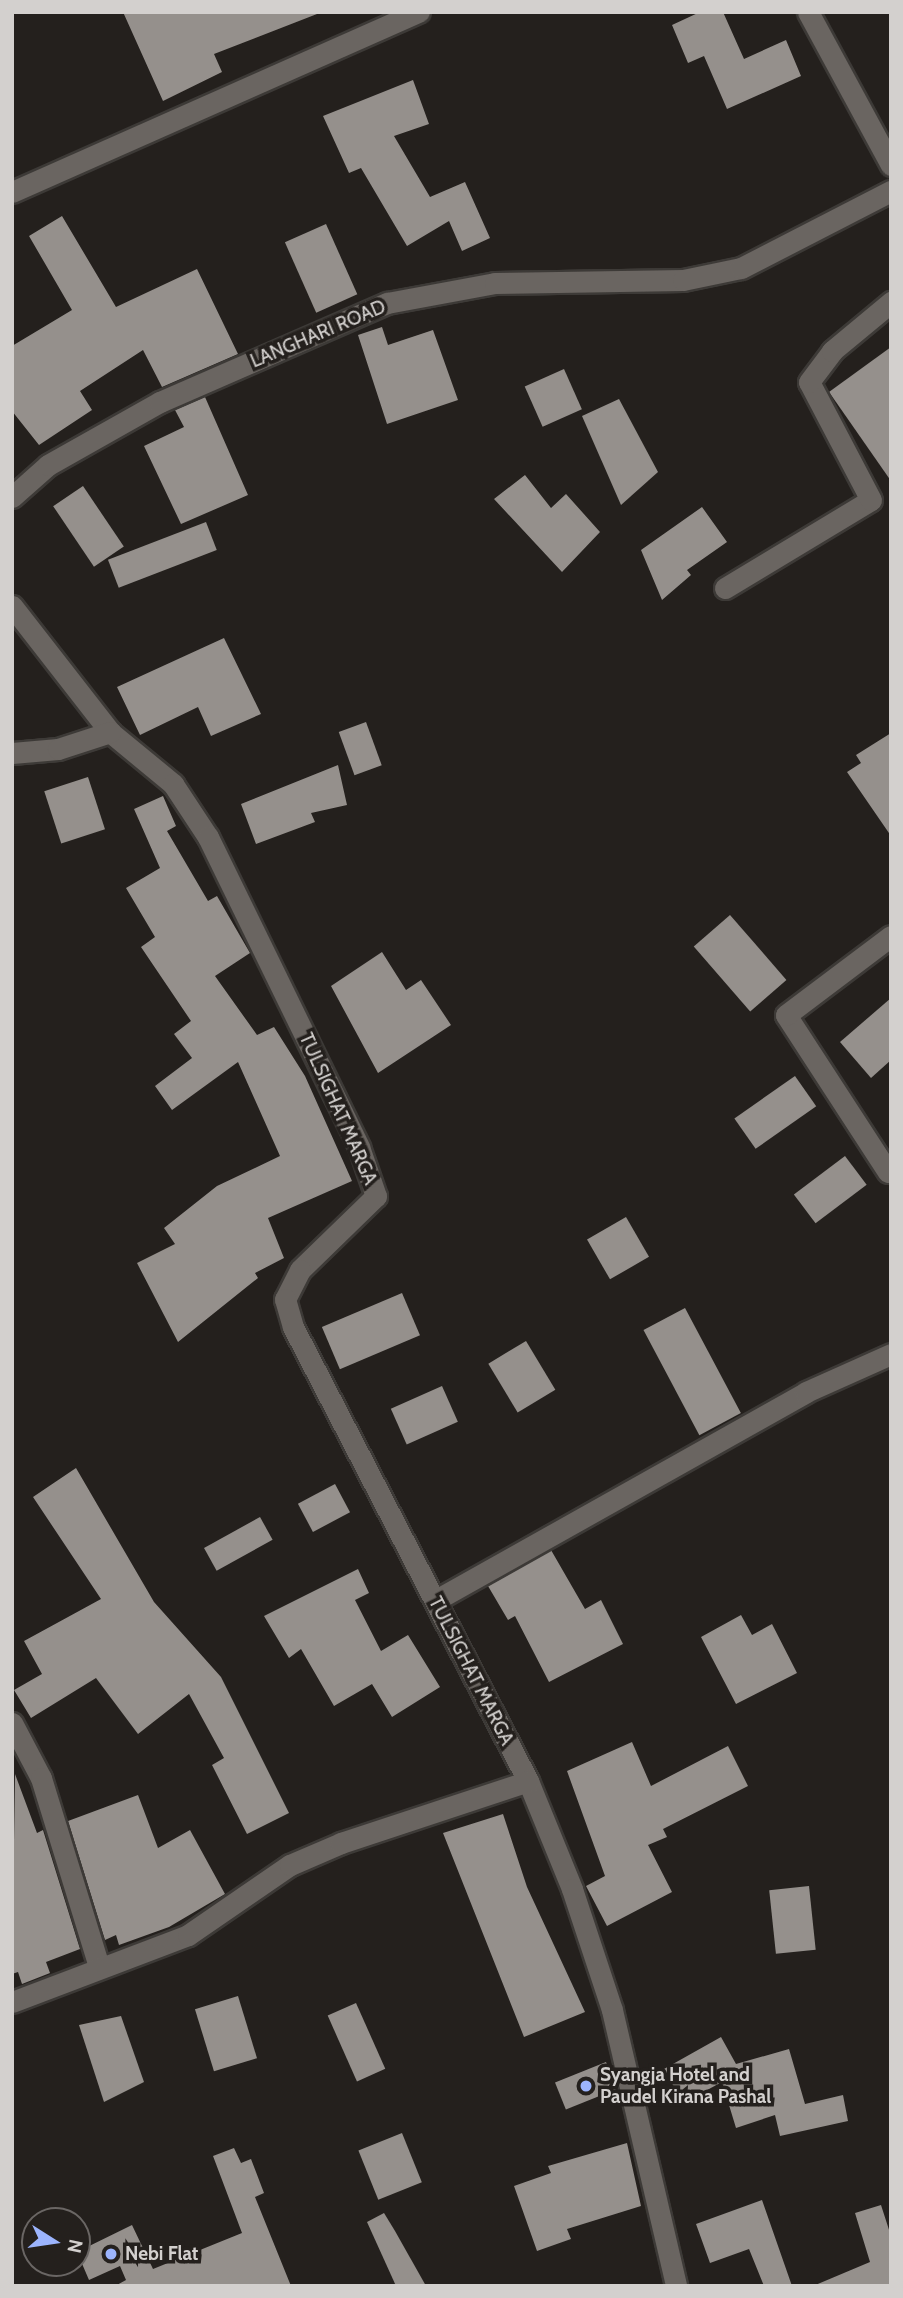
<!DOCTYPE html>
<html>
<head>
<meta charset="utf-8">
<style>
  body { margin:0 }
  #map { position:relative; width:903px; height:2298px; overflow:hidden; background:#24201d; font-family:Cabin,sans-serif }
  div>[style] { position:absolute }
  .building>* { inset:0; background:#95908c; transform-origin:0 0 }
  .roads { filter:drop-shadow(2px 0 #3d3a37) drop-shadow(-2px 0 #3d3a37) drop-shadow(0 2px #3d3a37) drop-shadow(0 -2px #3d3a37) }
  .street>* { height:21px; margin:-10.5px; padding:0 10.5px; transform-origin:10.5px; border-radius:10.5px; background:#6a6561 }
  .dots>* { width:19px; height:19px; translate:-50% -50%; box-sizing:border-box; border:4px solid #24201d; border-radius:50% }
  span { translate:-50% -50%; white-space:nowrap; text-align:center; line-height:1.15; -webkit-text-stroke:7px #24201d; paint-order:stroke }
  .street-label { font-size:19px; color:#d3d0ce }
  .poi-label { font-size:19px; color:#d3d0ce; font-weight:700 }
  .left { translate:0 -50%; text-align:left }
  .frame { position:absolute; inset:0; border:14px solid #d3d0ce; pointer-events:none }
  .north { position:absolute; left:21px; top:2207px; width:70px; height:70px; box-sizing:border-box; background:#24201d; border:2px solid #6a6664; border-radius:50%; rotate:102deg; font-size:19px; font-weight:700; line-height:28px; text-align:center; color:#d3d0ce }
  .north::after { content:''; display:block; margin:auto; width:24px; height:32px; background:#9cb4fd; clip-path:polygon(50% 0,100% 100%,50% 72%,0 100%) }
</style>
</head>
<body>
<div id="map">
  <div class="building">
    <i style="clip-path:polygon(123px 12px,316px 12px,317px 14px,214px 54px,222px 72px,163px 101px)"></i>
    <i style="clip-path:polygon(700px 12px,723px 12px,744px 59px,786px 40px,801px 76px,727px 109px,704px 56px,688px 63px,672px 25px)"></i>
    <i style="clip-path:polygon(413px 80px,429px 124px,394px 136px,430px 197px,465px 182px,490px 238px,462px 251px,449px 221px,407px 246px,361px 168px,349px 173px,323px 116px)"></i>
    <i style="clip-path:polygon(62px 216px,116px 307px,197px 269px,238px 354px,162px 387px,143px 350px,80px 391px,92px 410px,39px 445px,12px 411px,12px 346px,72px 310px,29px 236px)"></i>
    <i style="left:326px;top:224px;width:77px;height:45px;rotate:66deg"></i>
    <i style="clip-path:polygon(382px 327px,388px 345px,433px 330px,458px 400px,387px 424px,358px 335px)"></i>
    <i style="clip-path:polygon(891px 347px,891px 481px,829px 392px)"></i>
    <i style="left:564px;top:369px;width:44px;height:43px;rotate:66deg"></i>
    <i style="clip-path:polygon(205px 397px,248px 495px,181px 524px,144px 446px,184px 427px,175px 410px)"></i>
    <i style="clip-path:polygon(619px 399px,658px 472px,621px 505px,582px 416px)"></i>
    <i style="clip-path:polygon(525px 475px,551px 508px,566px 494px,600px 532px,562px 572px,494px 499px)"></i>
    <i style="left:83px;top:486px;width:73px;height:36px;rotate:56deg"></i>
    <i style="clip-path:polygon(702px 507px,727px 542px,687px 570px,691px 575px,662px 600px,641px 550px)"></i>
    <i style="left:206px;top:522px;width:30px;height:105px;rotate:69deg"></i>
    <i style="clip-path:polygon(224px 638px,261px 714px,211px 736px,198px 707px,140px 735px,117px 687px)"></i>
    <i style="left:366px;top:722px;width:46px;height:29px;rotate:70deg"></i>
    <i style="clip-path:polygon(891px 733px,891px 836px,847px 772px,861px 763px,856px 755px)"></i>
    <i style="clip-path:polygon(338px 765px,347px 805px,311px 813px,315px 822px,256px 844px,241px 804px)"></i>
    <i style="left:88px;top:777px;width:55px;height:46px;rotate:72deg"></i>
    <i style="clip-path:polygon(163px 796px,176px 826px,167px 831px,208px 901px,217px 896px,250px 953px,215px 976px,257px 1035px,274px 1027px,305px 1076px,352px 1181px,268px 1218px,284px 1258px,255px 1273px,258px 1278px,178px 1342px,137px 1263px,175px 1244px,164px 1228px,217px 1186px,280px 1156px,238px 1062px,172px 1110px,155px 1086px,192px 1058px,174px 1034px,191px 1021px,141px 947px,155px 937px,126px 888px,160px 868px,134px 809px)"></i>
    <i style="left:730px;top:915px;width:86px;height:48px;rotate:49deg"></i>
    <i style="clip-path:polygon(382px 952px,406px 990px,421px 980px,451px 1025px,378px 1073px,331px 986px)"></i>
    <i style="clip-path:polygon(891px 998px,891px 1060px,871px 1078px,840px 1042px)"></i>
    <i style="left:795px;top:1076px;width:37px;height:74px;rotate:55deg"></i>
    <i style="left:845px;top:1156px;width:36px;height:64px;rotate:53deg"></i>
    <i style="left:626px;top:1217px;width:46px;height:45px;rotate:60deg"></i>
    <i style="left:402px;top:1293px;width:46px;height:87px;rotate:67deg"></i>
    <i style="left:685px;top:1308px;width:119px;height:47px;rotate:62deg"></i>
    <i style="left:526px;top:1341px;width:57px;height:44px;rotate:59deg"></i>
    <i style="left:442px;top:1386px;width:39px;height:56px;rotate:66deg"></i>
    <i style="clip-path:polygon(76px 1468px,154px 1602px,221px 1677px,289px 1813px,247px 1834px,212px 1765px,224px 1758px,189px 1694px,138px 1734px,96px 1678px,31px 1718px,14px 1690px,42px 1674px,24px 1641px,101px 1599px,33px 1497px)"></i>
    <i style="left:335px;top:1484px;width:32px;height:42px;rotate:62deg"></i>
    <i style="left:260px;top:1517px;width:26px;height:64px;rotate:61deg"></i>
    <i style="clip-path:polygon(551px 1550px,585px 1609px,601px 1600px,623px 1644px,549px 1682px,515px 1616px,508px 1620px,488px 1586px)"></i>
    <i style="clip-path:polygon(358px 1569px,369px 1593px,355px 1600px,381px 1651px,408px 1635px,440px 1687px,392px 1717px,372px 1684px,334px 1706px,301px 1649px,289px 1658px,264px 1616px)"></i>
    <i style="clip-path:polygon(741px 1615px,752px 1635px,772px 1624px,797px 1673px,736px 1704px,701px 1637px)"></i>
    <i style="clip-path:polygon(632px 1742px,651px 1786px,728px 1746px,748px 1786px,663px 1829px,667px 1837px,648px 1845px,672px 1892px,607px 1926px,586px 1886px,605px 1876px,567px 1771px)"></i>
    <i style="clip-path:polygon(15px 1774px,37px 1833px,43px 1830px,80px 1949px,46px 1962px,50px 1973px,22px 1984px,18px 1972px,12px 1974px)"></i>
    <i style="clip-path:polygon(138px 1795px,158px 1848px,190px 1830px,225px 1894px,169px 1927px,119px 1945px,116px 1935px,105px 1940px,68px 1821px)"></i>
    <i style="clip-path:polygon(503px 1814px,527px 1887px,585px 2012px,524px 2037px,443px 1833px)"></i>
    <i style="left:809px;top:1886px;width:64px;height:40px;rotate:84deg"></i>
    <i style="left:238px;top:1996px;width:65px;height:45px;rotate:73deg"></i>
    <i style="left:356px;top:2003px;width:72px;height:31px;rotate:66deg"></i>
    <i style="clip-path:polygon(121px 2016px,144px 2082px,104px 2102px,79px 2025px)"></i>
    <i style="clip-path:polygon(721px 2037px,736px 2064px,789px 2049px,805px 2104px,843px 2095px,848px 2121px,780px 2136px,775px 2115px,736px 2128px,722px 2082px,683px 2103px,664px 2069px)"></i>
    <i style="left:606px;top:2062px;width:29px;height:55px;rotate:68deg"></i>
    <i style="left:402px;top:2133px;width:53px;height:47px;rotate:68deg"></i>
    <i style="clip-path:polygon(627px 2143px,641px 2206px,567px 2229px,571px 2239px,537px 2251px,514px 2186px,551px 2173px,548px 2166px)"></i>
    <i style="clip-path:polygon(234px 2148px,241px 2163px,251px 2159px,264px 2193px,255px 2197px,291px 2286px,115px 2286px,126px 2280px,120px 2266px,89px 2280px,77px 2252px,132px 2225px,153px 2269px,242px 2233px,213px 2156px)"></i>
    <i style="clip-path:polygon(762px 2200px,792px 2286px,764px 2286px,749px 2249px,710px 2263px,696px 2224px)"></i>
    <i style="clip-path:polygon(881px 2205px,891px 2236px,891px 2286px,813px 2286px,870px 2262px,855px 2213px)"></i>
    <i style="clip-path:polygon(384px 2213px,395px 2231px,426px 2286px,396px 2286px,367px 2222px)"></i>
  </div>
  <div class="roads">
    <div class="street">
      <i style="left:808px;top:12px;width:174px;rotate:61.5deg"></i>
      <i style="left:12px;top:192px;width:445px;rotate:-23.9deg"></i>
      <i style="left:12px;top:497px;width:48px;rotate:-41.6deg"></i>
      <i style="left:48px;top:465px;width:129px;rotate:-29.4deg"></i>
      <i style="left:160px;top:402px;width:248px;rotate:-23.6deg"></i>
      <i style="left:387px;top:303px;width:110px;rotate:-10.5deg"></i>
      <i style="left:495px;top:283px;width:188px;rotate:-0.9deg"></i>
      <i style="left:683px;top:280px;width:59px;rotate:-11.7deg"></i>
      <i style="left:741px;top:268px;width:169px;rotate:-27.2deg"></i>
      <i style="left:725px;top:588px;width:170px;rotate:-31.1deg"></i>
      <i style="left:871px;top:500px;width:133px;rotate:-117.7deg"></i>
      <i style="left:809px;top:382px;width:39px;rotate:-53deg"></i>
      <i style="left:832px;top:351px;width:77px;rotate:-39.7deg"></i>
      <i style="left:12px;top:606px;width:160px;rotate:52.1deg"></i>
      <i style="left:110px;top:732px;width:82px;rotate:39.5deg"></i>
      <i style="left:173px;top:784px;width:64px;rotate:56.6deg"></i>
      <i style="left:208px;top:837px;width:345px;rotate:64deg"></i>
      <i style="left:359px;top:1147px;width:52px;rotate:70.9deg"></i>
      <i style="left:376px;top:1196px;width:106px;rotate:135.8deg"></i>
      <i style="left:300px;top:1270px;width:33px;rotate:117deg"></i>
      <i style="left:285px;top:1299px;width:29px;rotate:74deg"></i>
      <i style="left:293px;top:1327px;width:511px;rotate:62.63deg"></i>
      <i style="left:528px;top:1781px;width:117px;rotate:67.8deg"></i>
      <i style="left:572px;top:1889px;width:127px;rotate:71.7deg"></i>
      <i style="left:612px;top:2010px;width:283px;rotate:76.9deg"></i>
      <i style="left:12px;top:753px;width:46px;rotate:-5deg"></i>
      <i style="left:58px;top:749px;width:55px;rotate:-18.1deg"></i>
      <i style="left:888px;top:1172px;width:187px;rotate:-123deg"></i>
      <i style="left:786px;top:1015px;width:131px;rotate:-37deg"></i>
      <i style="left:436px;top:1600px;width:424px;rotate:-29.3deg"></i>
      <i style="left:806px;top:1392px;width:93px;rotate:-24.1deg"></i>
      <i style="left:12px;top:1723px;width:62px;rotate:62.2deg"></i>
      <i style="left:41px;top:1778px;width:197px;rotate:72.9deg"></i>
      <i style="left:12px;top:2002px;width:188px;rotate:-20.8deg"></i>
      <i style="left:188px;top:1935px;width:124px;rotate:-34.5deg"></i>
      <i style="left:290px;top:1865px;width:56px;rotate:-23.3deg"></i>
      <i style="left:341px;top:1843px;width:197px;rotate:-18.3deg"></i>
    </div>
  </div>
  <div class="dots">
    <i style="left:586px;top:2086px;background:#9cb4fd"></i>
    <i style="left:111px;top:2254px;background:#9cb4fd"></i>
  </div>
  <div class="street-label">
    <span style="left:318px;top:334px;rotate:-23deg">LANGHARI ROAD</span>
    <span style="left:338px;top:1109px;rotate:66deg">TULSIGHAT MARGA</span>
    <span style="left:471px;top:1671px;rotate:63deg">TULSIGHAT MARGA</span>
  </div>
  <div class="poi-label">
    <span class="left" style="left:600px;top:2086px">Syangja Hotel and<br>Paudel Kirana Pashal</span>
    <span class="left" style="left:125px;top:2254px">Nebi Flat</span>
  </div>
  <div class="frame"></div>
  <div class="north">N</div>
</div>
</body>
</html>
